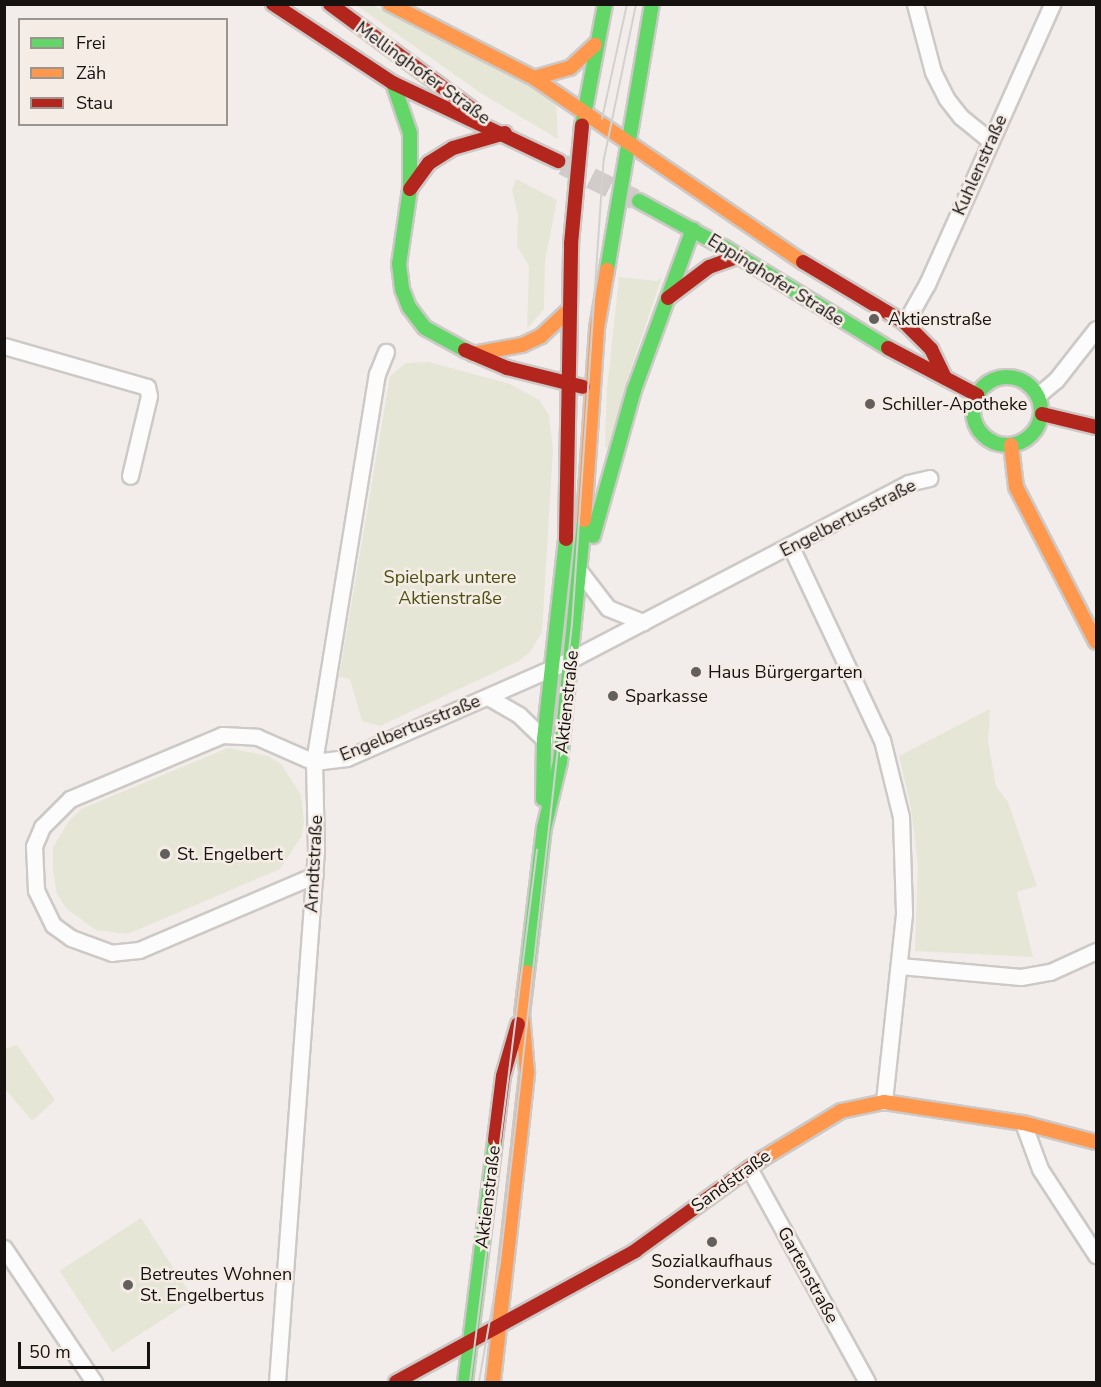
<!DOCTYPE html>
<html>
<head>
<meta charset="utf-8">
<style>
  body { margin:0 }
  #map { position:relative; width:1101px; height:1387px; overflow:hidden; background:#f2edea; font-family:"Nunito Sans",sans-serif }
  div>[style] { position:absolute }
  .green>* { inset:0; background:#e6e6d6; transform-origin:0 0 }
  .secondary-tunnel>* { height:21px; margin-top:-10.5px; transform-origin:0; background:repeating-linear-gradient(90deg,#d1ccc9 0 21px,transparent 0 31px) }
  .roads { filter:drop-shadow(2px 0 #ccc9c6) drop-shadow(-2px 0 #ccc9c6) drop-shadow(0 2px #ccc9c6) drop-shadow(0 -2px #ccc9c6) }
  .street>* { height:15px; margin:-7.5px; padding:0 7.5px; transform-origin:7.5px; border-radius:7.5px; background:#fdfcfc }
  .fast>* { height:14px; margin:-7px; padding:0 7px; transform-origin:7px; border-radius:7px; background:#63d668 }
  .fast>.ring { margin:-7px; padding:0; box-sizing:content-box; background:none; border:14px solid #63d668; border-radius:50% }
  .slow>* { height:14px; margin:-7px; padding:0 7px; transform-origin:7px; border-radius:7px; background:#ff974d }
  .jam>* { height:14px; margin:-7px; padding:0 7px; transform-origin:7px; border-radius:7px; background:#b3261e }
  .tram>* { height:1.5px; margin:-0.75px; padding:0 0.75px; transform-origin:0.75px; border-radius:0.75px; background:#d3d1d0 }
  .dots>* { width:16px; height:16px; translate:-50% -50%; box-sizing:border-box; border:3px solid #f5ece6; border-radius:50% }
  span { translate:-50% -50%; white-space:nowrap; text-align:center; line-height:1.15; -webkit-text-stroke:5px #f5ece6; paint-order:stroke }
  .street-label { font-size:18px; color:#151210 }
  .poi-label { font-size:18px; color:#151210 }
  .left { translate:0 -50%; text-align:left }
  .park-label { font-size:18px; color:#4a5110 }
  .frame { position:absolute; inset:0; border:6px solid #151210; pointer-events:none }
  .legend { position:absolute; left:18px; top:18px; width:210px; height:108px; box-sizing:border-box; background:#f5ece6; border:2px solid #9b9590; margin:0; padding:8px 10px; list-style:none; font-size:18px; color:#151210 }
  .legend li { display:flex; align-items:center; gap:12px; height:30px }
  .legend b { width:30px; border:2px solid #9b9590 }
  .scale { position:absolute; left:18px; top:1342px; width:132px; height:27px; box-sizing:border-box; border:3px solid #151210; border-top:0; padding-left:8px; font-size:18px; line-height:21px; white-space:nowrap; color:#151210; -webkit-text-stroke:4px #f5ece6; paint-order:stroke }
</style>
</head>
<body>
<div id="map">
  <div class="green">
    <i style="clip-path:polygon(356px 5px,372px 5px,476px 54px,556px 102px,558px 139px,479px 92px)"></i>
    <i style="clip-path:polygon(516px 179px,557px 200px,545px 261px,544px 309px,527px 329px,529px 266px,517px 246px,518px 216px,512px 190px)"></i>
    <i style="clip-path:polygon(619px 277px,657px 281px,662px 277px,624px 389px,611px 449px,605px 447px,607px 388px)"></i>
    <i style="clip-path:polygon(429px 362px,510px 384px,539px 400px,549px 415px,553px 449px,542px 632px,530px 652px,519px 661px,380px 726px,362px 721px,350px 679px,339px 677px,390px 376px,406px 363px)"></i>
    <i style="clip-path:polygon(990px 709px,988px 741px,996px 786px,1008px 802px,1037px 886px,1017px 892px,1033px 957px,915px 951px,918px 865px,911px 808px,899px 756px)"></i>
    <i style="clip-path:polygon(228px 748px,268px 756px,281px 764px,301px 795px,304px 822px,301px 837px,280px 869px,128px 934px,96px 930px,67px 909px,57px 894px,53px 871px,53px 847px,69px 821px,81px 809px)"></i>
    <i style="clip-path:polygon(17px 1045px,55px 1100px,32px 1121px,5px 1089px,5px 1049px)"></i>
    <i style="left:141px;top:1218px;width:97px;height:97px;rotate:57deg"></i>
  </div>
  <div class="secondary-tunnel">
    <i style="left:563px;top:164px;width:80px;rotate:25.9deg"></i>
  </div>
  <div class="roads">
    <div class="street">
      <i style="left:915px;top:4px;width:70px;rotate:75.2deg"></i>
      <i style="left:933px;top:72px;width:29px;rotate:63deg"></i>
      <i style="left:946px;top:98px;width:24px;rotate:52deg"></i>
      <i style="left:961px;top:117px;width:38px;rotate:39deg"></i>
      <i style="left:905px;top:323px;width:45px;rotate:-60.6deg"></i>
      <i style="left:927px;top:284px;width:307px;rotate:-65.9deg"></i>
      <i style="left:4px;top:346px;width:149px;rotate:16deg"></i>
      <i style="left:147px;top:387px;width:9px;rotate:77deg"></i>
      <i style="left:149px;top:396px;width:82px;rotate:103.4deg"></i>
      <i style="left:1038px;top:395px;width:23px;rotate:-40deg"></i>
      <i style="left:1056px;top:380px;width:65px;rotate:-51.9deg"></i>
      <i style="left:791px;top:547px;width:213px;rotate:64.8deg"></i>
      <i style="left:882px;top:740px;width:79px;rotate:76.1deg"></i>
      <i style="left:901px;top:817px;width:97px;rotate:88.2deg"></i>
      <i style="left:904px;top:914px;width:189px;rotate:96.1deg"></i>
      <i style="left:581px;top:573px;width:44px;rotate:52.4deg"></i>
      <i style="left:608px;top:608px;width:38px;rotate:22deg"></i>
      <i style="left:488px;top:697px;width:36px;rotate:30deg"></i>
      <i style="left:519px;top:715px;width:35px;rotate:44deg"></i>
      <i style="left:315px;top:875px;width:191px;rotate:156.9deg"></i>
      <i style="left:139px;top:950px;width:27px;rotate:174deg"></i>
      <i style="left:112px;top:953px;width:44px;rotate:-159.9deg"></i>
      <i style="left:71px;top:938px;width:22px;rotate:-144deg"></i>
      <i style="left:53px;top:925px;width:39px;rotate:-116deg"></i>
      <i style="left:36px;top:890px;width:44px;rotate:-92.6deg"></i>
      <i style="left:34px;top:846px;width:21px;rotate:-67deg"></i>
      <i style="left:42px;top:827px;width:40px;rotate:-45deg"></i>
      <i style="left:70px;top:799px;width:165px;rotate:-22.8deg"></i>
      <i style="left:222px;top:735px;width:35px;rotate:3deg"></i>
      <i style="left:257px;top:737px;width:62px;rotate:23.7deg"></i>
      <i style="left:314px;top:762px;width:33px;rotate:-7deg"></i>
      <i style="left:347px;top:758px;width:241px;rotate:-23.7deg"></i>
      <i style="left:568px;top:661px;width:384px;rotate:-27.6deg"></i>
      <i style="left:908px;top:483px;width:22px;rotate:-13deg"></i>
      <i style="left:900px;top:966px;width:121px;rotate:5.2deg"></i>
      <i style="left:1021px;top:977px;width:29px;rotate:-10deg"></i>
      <i style="left:1050px;top:972px;width:51px;rotate:-24.5deg"></i>
      <i style="left:1023px;top:1123px;width:49px;rotate:69.7deg"></i>
      <i style="left:1040px;top:1169px;width:103px;rotate:56.9deg"></i>
      <i style="left:749px;top:1168px;width:244px;rotate:61.1deg"></i>
      <i style="left:4px;top:1248px;width:161px;rotate:56.1deg"></i>
      <i style="left:277px;top:1382px;width:533px;rotate:-85.81deg"></i>
      <i style="left:316px;top:850px;width:88px;rotate:-91.3deg"></i>
      <i style="left:314px;top:762px;width:393px;rotate:-80.8deg"></i>
      <i style="left:377px;top:374px;width:24px;rotate:-68deg"></i>
    </div>
    <div class="fast">
      <i style="left:393px;top:83px;width:53px;rotate:71.2deg"></i>
      <i style="left:410px;top:133px;width:56px;rotate:90deg"></i>
      <i style="left:410px;top:189px;width:76px;rotate:98.3deg"></i>
      <i style="left:399px;top:264px;width:25px;rotate:83deg"></i>
      <i style="left:402px;top:289px;width:19px;rotate:69deg"></i>
      <i style="left:409px;top:307px;width:26px;rotate:53deg"></i>
      <i style="left:425px;top:328px;width:46px;rotate:28.8deg"></i>
      <i style="left:582px;top:126px;width:124px;rotate:-79.3deg"></i>
      <i style="left:639px;top:201px;width:98px;rotate:28.7deg"></i>
      <i style="left:725px;top:248px;width:191px;rotate:31.5deg"></i>
      <i style="left:607px;top:270px;width:270px;rotate:-80.4deg"></i>
      <i class="ring" style="left:973px;top:377px;width:54px;height:54px"></i>
      <i style="left:593px;top:536px;width:152px;rotate:-74.3deg"></i>
      <i style="left:634px;top:390px;width:171px;rotate:-69.9deg"></i>
      <i style="left:543px;top:799px;width:60px;rotate:-89deg"></i>
      <i style="left:544px;top:739px;width:201px;rotate:-83.7deg"></i>
      <i style="left:527px;top:972px;width:145px;rotate:-83.3deg"></i>
      <i style="left:544px;top:828px;width:68px;rotate:-76.4deg"></i>
      <i style="left:560px;top:762px;width:243px;rotate:-84.3deg"></i>
      <i style="left:465px;top:1382px;width:244px;rotate:-82.9deg"></i>
    </div>
    <div class="slow">
      <i style="left:390px;top:4px;width:162px;rotate:27.2deg"></i>
      <i style="left:534px;top:78px;width:326px;rotate:34.4deg"></i>
      <i style="left:534px;top:78px;width:37px;rotate:-16deg"></i>
      <i style="left:570px;top:68px;width:34px;rotate:-43deg"></i>
      <i style="left:473px;top:354px;width:50px;rotate:-10.4deg"></i>
      <i style="left:522px;top:345px;width:21px;rotate:-25deg"></i>
      <i style="left:541px;top:336px;width:37px;rotate:-43deg"></i>
      <i style="left:1011px;top:445px;width:42px;rotate:83.2deg"></i>
      <i style="left:1016px;top:487px;width:174px;rotate:62.7deg"></i>
      <i style="left:584px;top:520px;width:192px;rotate:-86.1deg"></i>
      <i style="left:597px;top:328px;width:59px;rotate:-80.2deg"></i>
      <i style="left:762px;top:1159px;width:92px;rotate:-31.3deg"></i>
      <i style="left:841px;top:1111px;width:44px;rotate:-11.8deg"></i>
      <i style="left:884px;top:1102px;width:141px;rotate:8.6deg"></i>
      <i style="left:1023px;top:1123px;width:75px;rotate:14.6deg"></i>
      <i style="left:493px;top:1382px;width:312px;rotate:-83.7deg"></i>
      <i style="left:527px;top:1072px;width:58px;rotate:-94.9deg"></i>
      <i style="left:522px;top:1014px;width:42px;rotate:-83.2deg"></i>
    </div>
    <div class="jam">
      <i style="left:273px;top:4px;width:144px;rotate:33.4deg"></i>
      <i style="left:393px;top:83px;width:183px;rotate:25.3deg"></i>
      <i style="left:330px;top:4px;width:178px;rotate:36.5deg"></i>
      <i style="left:410px;top:189px;width:32px;rotate:-54deg"></i>
      <i style="left:429px;top:163px;width:28px;rotate:-32deg"></i>
      <i style="left:453px;top:148px;width:54px;rotate:-16.1deg"></i>
      <i style="left:803px;top:262px;width:119px;rotate:30.9deg"></i>
      <i style="left:905px;top:323px;width:37px;rotate:45deg"></i>
      <i style="left:931px;top:349px;width:32px;rotate:64deg"></i>
      <i style="left:668px;top:298px;width:51px;rotate:-37.1deg"></i>
      <i style="left:709px;top:267px;width:32px;rotate:-20deg"></i>
      <i style="left:888px;top:348px;width:101px;rotate:27.8deg"></i>
      <i style="left:465px;top:350px;width:46px;rotate:23.2deg"></i>
      <i style="left:507px;top:368px;width:78px;rotate:14deg"></i>
      <i style="left:1042px;top:414px;width:56px;rotate:13.5deg"></i>
      <i style="left:566px;top:539px;width:295px;rotate:-89deg"></i>
      <i style="left:571px;top:244px;width:119px;rotate:-84.7deg"></i>
      <i style="left:495px;top:1140px;width:64px;rotate:-82.9deg"></i>
      <i style="left:503px;top:1076px;width:54px;rotate:-73.9deg"></i>
      <i style="left:396px;top:1382px;width:273px;rotate:-28.7deg"></i>
      <i style="left:635px;top:1251px;width:157px;rotate:-35.9deg"></i>
    </div>
  </div>
  <div class="tram">
    <i style="left:602px;top:119px;width:118px;rotate:-77.7deg"></i>
    <i style="left:470px;top:1382px;width:536px;rotate:-82.82deg"></i>
    <i style="left:479px;top:1382px;width:121px;rotate:-80deg"></i>
    <i style="left:500px;top:1263px;width:643px;rotate:-83.57deg"></i>
    <i style="left:572px;top:624px;width:466px;rotate:-86.1deg"></i>
    <i style="left:604px;top:159px;width:158px;rotate:-78.3deg"></i>
  </div>
  <div class="dots">
    <i style="left:874px;top:319px;background:#625f5c"></i>
    <i style="left:870px;top:404px;background:#625f5c"></i>
    <i style="left:696px;top:672px;background:#625f5c"></i>
    <i style="left:613px;top:696px;background:#625f5c"></i>
    <i style="left:165px;top:854px;background:#625f5c"></i>
    <i style="left:712px;top:1242px;background:#625f5c"></i>
    <i style="left:128px;top:1285px;background:#625f5c"></i>
  </div>
  <div class="street-label">
    <span style="left:423px;top:73px;rotate:36deg">Mellinghofer Straße</span>
    <span style="left:980px;top:165px;rotate:-66deg">Kuhlenstraße</span>
    <span style="left:776px;top:280px;rotate:32deg">Eppinghofer Straße</span>
    <span style="left:848px;top:518px;rotate:-27deg">Engelbertusstraße</span>
    <span style="left:567px;top:702px;rotate:-84deg">Aktienstraße</span>
    <span style="left:410px;top:728px;rotate:-22deg">Engelbertusstraße</span>
    <span style="left:314px;top:864px;rotate:-87deg">Arndtstraße</span>
    <span style="left:731px;top:1181px;rotate:-36deg">Sandstraße</span>
    <span style="left:488px;top:1197px;rotate:-83deg">Aktienstraße</span>
    <span style="left:808px;top:1275px;rotate:61deg">Gartenstraße</span>
  </div>
  <div class="poi-label">
    <span class="left" style="left:888px;top:319px">Aktienstraße</span>
    <span class="left" style="left:882px;top:404px">Schiller-Apotheke</span>
    <span class="left" style="left:708px;top:672px">Haus Bürgergarten</span>
    <span class="left" style="left:625px;top:696px">Sparkasse</span>
    <span class="left" style="left:177px;top:854px">St. Engelbert</span>
    <span style="left:712px;top:1272px">Sozialkaufhaus<br>Sonderverkauf</span>
    <span class="left" style="left:140px;top:1285px">Betreutes Wohnen<br>St. Engelbertus</span>
  </div>
  <div class="park-label">
    <span style="left:450px;top:588px">Spielpark untere<br>Aktienstraße</span>
  </div>
  <div class="frame"></div>
  <ul class="legend">
  <li><b style="height:8px;background:#63d668"></b>Frei</li>
  <li><b style="height:8px;background:#ff974d"></b>Zäh</li>
  <li><b style="height:8px;background:#b3261e"></b>Stau</li>
  </ul>
  <div class="scale">50 m</div>
</div>
</body>
</html>
